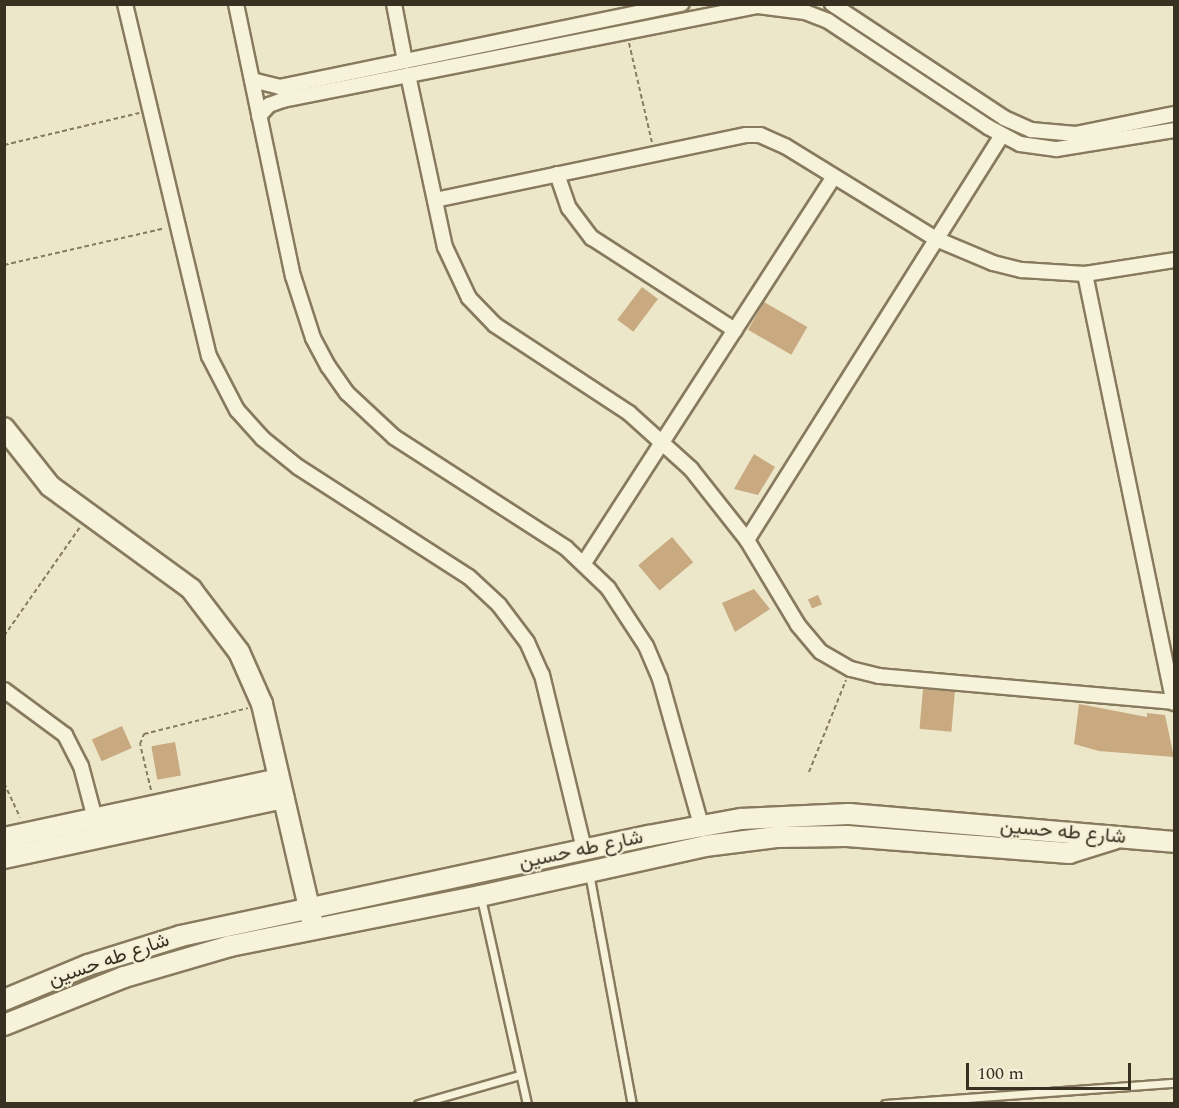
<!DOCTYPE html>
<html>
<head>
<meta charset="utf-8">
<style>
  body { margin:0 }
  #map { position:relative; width:1179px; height:1108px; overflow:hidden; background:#ece7c8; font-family:Spectral,Vazirmatn,serif }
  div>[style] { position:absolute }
  .building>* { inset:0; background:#c8a980; transform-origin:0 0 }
  .path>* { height:2px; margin-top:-1px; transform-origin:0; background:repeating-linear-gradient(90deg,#877a5e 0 4.5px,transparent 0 7.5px) }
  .roads { filter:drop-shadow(2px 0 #877a5e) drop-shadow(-2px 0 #877a5e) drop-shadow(0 2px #877a5e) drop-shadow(0 -2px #877a5e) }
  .lane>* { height:7px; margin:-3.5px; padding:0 3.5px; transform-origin:3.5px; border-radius:3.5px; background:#f7f3db }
  .street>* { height:14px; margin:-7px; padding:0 7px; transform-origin:7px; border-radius:7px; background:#f7f3db }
  .secondary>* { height:20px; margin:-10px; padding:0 10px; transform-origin:10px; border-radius:10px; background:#f7f3db }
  span { translate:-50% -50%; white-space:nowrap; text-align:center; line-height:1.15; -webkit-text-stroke:4.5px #f4f0d7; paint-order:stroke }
  .street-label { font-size:20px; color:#383021 }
  .frame { position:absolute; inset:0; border:6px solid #383021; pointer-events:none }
  .scale { position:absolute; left:966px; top:1063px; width:165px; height:27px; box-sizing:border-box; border:3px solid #383021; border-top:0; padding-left:8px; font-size:18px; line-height:21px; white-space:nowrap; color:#383021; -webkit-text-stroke:4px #f4f0d7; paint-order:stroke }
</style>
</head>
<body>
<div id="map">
  <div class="building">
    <i style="left:642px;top:287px;width:20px;height:41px;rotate:37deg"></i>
    <i style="left:764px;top:302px;width:50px;height:32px;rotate:30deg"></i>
    <i style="clip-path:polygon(754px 454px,775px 467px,758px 495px,734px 489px)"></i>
    <i style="left:672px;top:537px;width:33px;height:44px;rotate:50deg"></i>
    <i style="clip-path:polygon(754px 589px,770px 609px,735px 632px,722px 603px)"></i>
    <i style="left:818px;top:595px;width:10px;height:11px;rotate:66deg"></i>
    <i style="left:923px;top:689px;width:32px;height:40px;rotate:5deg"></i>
    <i style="clip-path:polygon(1079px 704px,1147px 717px,1147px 713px,1165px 715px,1174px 757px,1099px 751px,1074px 744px)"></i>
    <i style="left:122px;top:726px;width:24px;height:33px;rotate:66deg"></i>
    <i style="left:175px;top:742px;width:34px;height:24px;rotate:80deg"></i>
  </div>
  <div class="path">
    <i style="left:629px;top:43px;width:103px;rotate:77deg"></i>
    <i style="left:4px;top:145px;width:139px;rotate:-13.3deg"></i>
    <i style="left:4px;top:265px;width:165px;rotate:-12.9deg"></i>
    <i style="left:4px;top:636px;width:133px;rotate:-55.1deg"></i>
    <i style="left:809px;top:772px;width:99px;rotate:-68.1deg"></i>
    <i style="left:4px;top:783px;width:38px;rotate:65deg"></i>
    <i style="left:151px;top:790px;width:47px;rotate:-103.4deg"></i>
    <i style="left:140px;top:744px;width:11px;rotate:-68deg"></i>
    <i style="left:144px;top:734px;width:107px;rotate:-14deg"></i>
  </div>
  <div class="roads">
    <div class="lane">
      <i style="left:589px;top:873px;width:235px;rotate:79.5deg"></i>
      <i style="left:481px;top:898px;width:211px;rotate:77.4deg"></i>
      <i style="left:418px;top:1104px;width:106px;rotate:-15.9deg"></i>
      <i style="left:885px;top:1104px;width:290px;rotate:-4.2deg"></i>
    </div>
    <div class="street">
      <i style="left:125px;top:4px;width:362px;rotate:76.6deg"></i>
      <i style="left:209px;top:356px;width:61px;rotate:62.6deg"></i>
      <i style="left:237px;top:410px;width:38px;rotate:48deg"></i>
      <i style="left:262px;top:438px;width:46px;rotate:38.9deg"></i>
      <i style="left:298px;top:467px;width:203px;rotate:32.8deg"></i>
      <i style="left:469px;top:577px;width:41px;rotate:43deg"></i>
      <i style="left:499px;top:605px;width:46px;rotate:52.9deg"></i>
      <i style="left:527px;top:642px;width:36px;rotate:66deg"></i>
      <i style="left:542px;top:675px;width:179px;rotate:76.4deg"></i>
      <i style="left:236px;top:4px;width:278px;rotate:78.2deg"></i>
      <i style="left:293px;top:276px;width:65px;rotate:72.1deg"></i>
      <i style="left:313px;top:338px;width:32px;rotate:62deg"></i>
      <i style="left:328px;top:366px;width:33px;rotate:55deg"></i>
      <i style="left:347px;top:393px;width:64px;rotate:43.1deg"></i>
      <i style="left:394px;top:437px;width:205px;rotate:32.8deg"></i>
      <i style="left:566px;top:548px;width:58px;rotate:43.6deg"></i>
      <i style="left:608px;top:588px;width:69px;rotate:56.8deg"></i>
      <i style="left:646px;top:646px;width:36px;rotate:67deg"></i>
      <i style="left:660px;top:679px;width:152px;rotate:74.3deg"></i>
      <i style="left:394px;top:4px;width:58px;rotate:79.1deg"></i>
      <i style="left:832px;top:4px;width:206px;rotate:33.5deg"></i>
      <i style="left:1004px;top:118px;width:30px;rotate:24deg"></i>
      <i style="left:1031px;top:130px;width:45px;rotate:5.1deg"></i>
      <i style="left:1076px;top:134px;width:100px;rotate:-11.5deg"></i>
      <i style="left:408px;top:75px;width:176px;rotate:77.9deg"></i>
      <i style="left:445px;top:247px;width:56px;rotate:64.8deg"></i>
      <i style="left:469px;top:298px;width:37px;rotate:46deg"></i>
      <i style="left:495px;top:325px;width:160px;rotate:33.3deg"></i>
      <i style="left:629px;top:413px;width:84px;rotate:42.1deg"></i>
      <i style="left:691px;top:469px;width:90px;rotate:51.7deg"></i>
      <i style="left:747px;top:540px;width:99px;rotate:59deg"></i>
      <i style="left:798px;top:625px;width:35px;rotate:50deg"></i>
      <i style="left:821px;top:652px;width:34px;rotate:30deg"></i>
      <i style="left:851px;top:669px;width:29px;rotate:14deg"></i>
      <i style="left:879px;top:676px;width:296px;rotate:5deg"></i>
      <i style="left:252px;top:80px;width:29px;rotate:14deg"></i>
      <i style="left:280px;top:87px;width:410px;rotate:-11.7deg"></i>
      <i style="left:259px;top:116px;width:15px;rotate:-48deg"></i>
      <i style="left:269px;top:105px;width:15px;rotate:-20deg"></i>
      <i style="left:283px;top:100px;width:484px;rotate:-11.2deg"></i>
      <i style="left:758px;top:6px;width:47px;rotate:7.3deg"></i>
      <i style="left:805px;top:12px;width:25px;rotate:21deg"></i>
      <i style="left:828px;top:21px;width:192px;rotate:33.5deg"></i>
      <i style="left:988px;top:127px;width:36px;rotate:28deg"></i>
      <i style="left:1020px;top:144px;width:37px;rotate:8deg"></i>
      <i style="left:1057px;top:149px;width:119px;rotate:-9.2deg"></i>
      <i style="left:557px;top:174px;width:36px;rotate:71deg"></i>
      <i style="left:569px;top:208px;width:38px;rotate:53deg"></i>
      <i style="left:592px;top:238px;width:170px;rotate:32.8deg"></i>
      <i style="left:435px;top:200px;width:318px;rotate:-11.8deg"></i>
      <i style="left:746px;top:135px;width:14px"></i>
      <i style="left:760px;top:135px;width:27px;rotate:24deg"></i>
      <i style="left:785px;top:146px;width:177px;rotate:31.6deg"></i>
      <i style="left:936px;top:239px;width:62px;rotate:22.8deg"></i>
      <i style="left:993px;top:263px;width:30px;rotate:14deg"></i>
      <i style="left:1022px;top:270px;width:63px;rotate:3.6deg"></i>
      <i style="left:1085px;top:274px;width:90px;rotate:-8.9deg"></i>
      <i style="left:1085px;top:274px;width:438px;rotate:78.3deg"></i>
      <i style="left:747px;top:540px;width:477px;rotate:-57.8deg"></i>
      <i style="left:584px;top:563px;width:460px;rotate:-57.1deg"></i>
      <i style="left:4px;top:690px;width:76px;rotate:36.4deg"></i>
      <i style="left:65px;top:735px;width:35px;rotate:63deg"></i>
      <i style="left:81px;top:766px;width:62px;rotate:75.1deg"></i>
    </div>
    <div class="secondary">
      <i style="left:4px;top:428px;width:74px;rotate:51.6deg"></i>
      <i style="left:50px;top:486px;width:175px;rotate:36.1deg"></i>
      <i style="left:191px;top:589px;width:79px;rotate:52.7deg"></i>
      <i style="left:239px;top:652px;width:57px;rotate:66.1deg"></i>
      <i style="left:262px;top:704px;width:223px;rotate:77deg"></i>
      <i style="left:4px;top:838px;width:281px;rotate:-12.1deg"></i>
      <i style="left:4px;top:858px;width:286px;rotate:-12.1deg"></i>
      <i style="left:4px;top:1000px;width:91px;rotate:-22.6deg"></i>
      <i style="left:88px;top:965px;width:97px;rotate:-17.3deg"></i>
      <i style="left:181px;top:936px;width:478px;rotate:-12.1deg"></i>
      <i style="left:648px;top:836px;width:95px;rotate:-10.4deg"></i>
      <i style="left:741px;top:819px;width:108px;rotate:-2.7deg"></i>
      <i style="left:849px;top:814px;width:326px;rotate:4.9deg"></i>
      <i style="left:4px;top:1025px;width:129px;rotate:-21.8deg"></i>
      <i style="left:124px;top:977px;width:110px;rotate:-16.3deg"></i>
      <i style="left:230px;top:946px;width:255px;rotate:-11.3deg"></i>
      <i style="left:480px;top:896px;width:230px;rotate:-12.5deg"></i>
      <i style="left:705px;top:846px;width:72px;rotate:-7.2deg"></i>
      <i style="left:776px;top:837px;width:71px;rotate:-0.8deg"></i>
      <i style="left:847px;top:836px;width:223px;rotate:4.4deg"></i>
      <i style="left:1069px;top:853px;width:47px;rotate:-17.3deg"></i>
    </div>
  </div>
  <div class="street-label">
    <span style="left:1063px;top:832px;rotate:5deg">شارع طه حسين</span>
    <span style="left:581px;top:850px;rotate:-12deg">شارع طه حسين</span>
    <span style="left:109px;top:960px;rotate:-19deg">شارع طه حسين</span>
  </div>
  <div class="frame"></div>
  <div class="scale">100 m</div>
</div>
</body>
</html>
